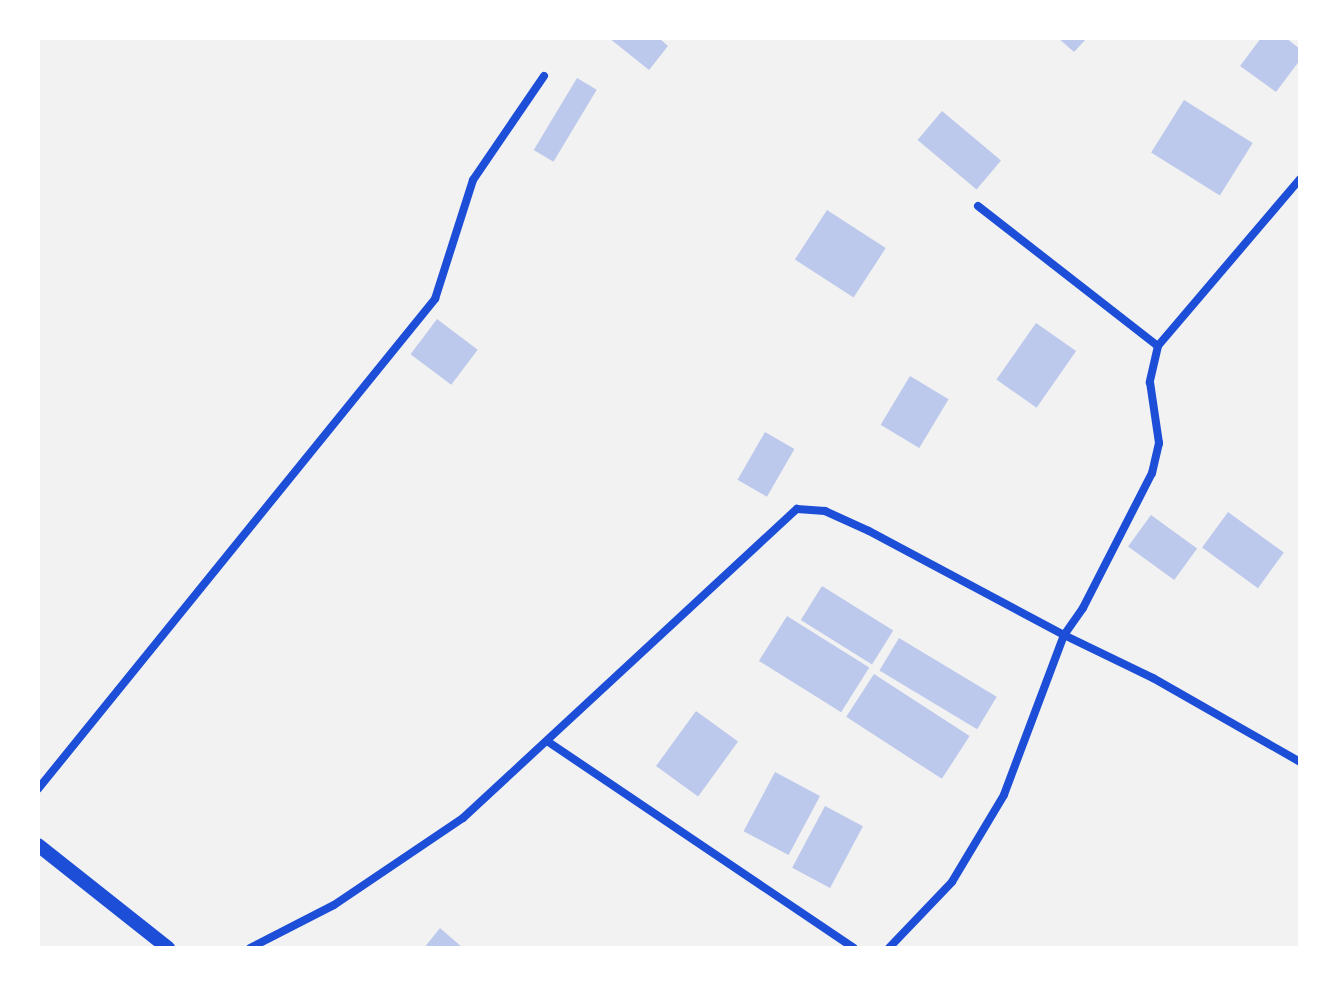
<!DOCTYPE html>
<html>
<head>
<meta charset="utf-8">
<style>
  body { margin:0 }
  #map { position:relative; width:1338px; height:986px; overflow:hidden; background:#f2f2f2; font-family:Roboto,sans-serif }
  div>[style] { position:absolute }
  .building>* { inset:0; background:#bdc9ec; transform-origin:0 0 }
  .minor>* { height:8px; margin:-4px; padding:0 4px; transform-origin:4px; border-radius:4px; background:#1d4ed8 }
  .tertiary>* { height:14px; margin:-7px; padding:0 7px; transform-origin:7px; border-radius:7px; background:#1d4ed8 }
  span { translate:-50% -50%; white-space:nowrap; text-align:center; line-height:1.15; -webkit-text-stroke:6px #fff; paint-order:stroke }
  .frame { position:absolute; inset:0; border:40px solid #fff; pointer-events:none }
</style>
</head>
<body>
<div id="map">
  <div class="building">
    <i style="clip-path:polygon(609px 38px,659px 38px,668px 46px,649px 70px)"></i>
    <i style="clip-path:polygon(1058px 38px,1087px 38px,1074px 52px)"></i>
    <i style="clip-path:polygon(1261px 38px,1286px 38px,1300px 49px,1300px 60px,1276px 92px,1240px 66px)"></i>
    <i style="left:577px;top:78px;width:23px;height:84px;rotate:31deg"></i>
    <i style="left:1184px;top:100px;width:81px;height:62px;rotate:32deg"></i>
    <i style="left:942px;top:111px;width:77px;height:38px;rotate:40deg"></i>
    <i style="left:827px;top:210px;width:70px;height:59px;rotate:33deg"></i>
    <i style="left:437px;top:319px;width:51px;height:44px;rotate:37deg"></i>
    <i style="left:1036px;top:323px;width:49px;height:69px;rotate:35deg"></i>
    <i style="left:910px;top:376px;width:45px;height:57px;rotate:31deg"></i>
    <i style="left:765px;top:432px;width:34px;height:55px;rotate:30deg"></i>
    <i style="left:1228px;top:512px;width:69px;height:44px;rotate:36deg"></i>
    <i style="left:1151px;top:515px;width:57px;height:39px;rotate:36deg"></i>
    <i style="left:822px;top:586px;width:84px;height:40px;rotate:32deg"></i>
    <i style="left:787px;top:616px;width:97px;height:53px;rotate:32deg"></i>
    <i style="left:899px;top:638px;width:114px;height:38px;rotate:31deg"></i>
    <i style="left:874px;top:674px;width:114px;height:51px;rotate:33deg"></i>
    <i style="left:696px;top:711px;width:52px;height:68px;rotate:36deg"></i>
    <i style="left:775px;top:772px;width:51px;height:67px;rotate:28deg"></i>
    <i style="left:825px;top:806px;width:43px;height:70px;rotate:28deg"></i>
    <i style="clip-path:polygon(440px 928px,463px 948px,424px 948px)"></i>
  </div>
  <div class="minor">
    <i style="left:1300px;top:179px;width:219px;rotate:130.4deg"></i>
    <i style="left:1158px;top:346px;width:37px;rotate:103deg"></i>
    <i style="left:1150px;top:382px;width:62px;rotate:81.6deg"></i>
    <i style="left:1159px;top:443px;width:31px;rotate:103deg"></i>
    <i style="left:1152px;top:473px;width:152px;rotate:117.1deg"></i>
    <i style="left:1083px;top:608px;width:33px;rotate:125deg"></i>
    <i style="left:1064px;top:635px;width:99px;rotate:25.8deg"></i>
    <i style="left:1153px;top:678px;width:169px;rotate:29.7deg"></i>
    <i style="left:978px;top:206px;width:228px;rotate:37.9deg"></i>
    <i style="left:547px;top:741px;width:370px;rotate:34deg"></i>
    <i style="left:38px;top:789px;width:631px;rotate:-50.99deg"></i>
    <i style="left:435px;top:299px;width:125px;rotate:-72.3deg"></i>
    <i style="left:473px;top:180px;width:126px;rotate:-55.7deg"></i>
    <i style="left:250px;top:948px;width:94px;rotate:-27.1deg"></i>
    <i style="left:334px;top:905px;width:156px;rotate:-34deg"></i>
    <i style="left:463px;top:818px;width:455px;rotate:-42.8deg"></i>
    <i style="left:797px;top:509px;width:28px;rotate:4deg"></i>
    <i style="left:825px;top:511px;width:48px;rotate:24.4deg"></i>
    <i style="left:869px;top:531px;width:221px;rotate:28.1deg"></i>
    <i style="left:1064px;top:635px;width:171px;rotate:110.6deg"></i>
    <i style="left:1004px;top:795px;width:101px;rotate:120.9deg"></i>
    <i style="left:952px;top:882px;width:91px;rotate:133.7deg"></i>
  </div>
  <div class="tertiary">
    <i style="left:38px;top:845px;width:166px;rotate:38.4deg"></i>
  </div>
  <div class="frame"></div>
</div>
</body>
</html>
